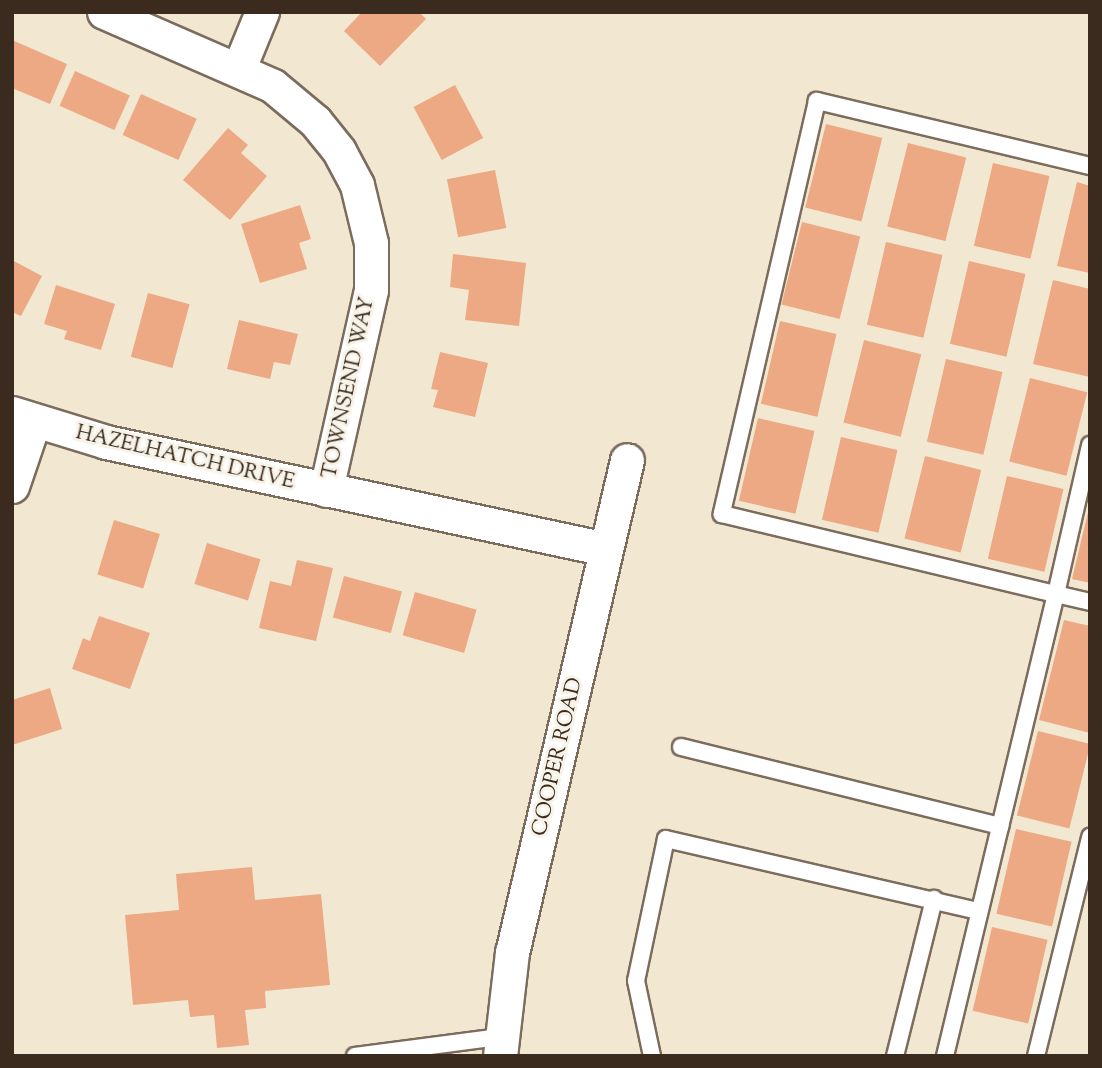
<!DOCTYPE html>
<html>
<head>
<meta charset="utf-8">
<style>
  body { margin:0 }
  #map { position:relative; width:1102px; height:1068px; overflow:hidden; background:#f2e8d1; font-family:"Sorts Mill Goudy",serif }
  div>[style] { position:absolute }
  .building>* { inset:0; background:#eda884; transform-origin:0 0 }
  .roads { filter:drop-shadow(2px 0 #7b6c5d) drop-shadow(-2px 0 #7b6c5d) drop-shadow(0 2px #7b6c5d) drop-shadow(0 -2px #7b6c5d) }
  .service>* { height:16px; margin:-8px; padding:0 8px; transform-origin:8px; border-radius:8px; background:#fff }
  .minor>* { height:33px; margin:-16.5px; padding:0 16.5px; transform-origin:16.5px; border-radius:16.5px; background:#fff }
  span { translate:-50% -50%; white-space:nowrap; text-align:center; line-height:1.15; -webkit-text-stroke:6px #f7f3e8; paint-order:stroke }
  .street-label { font-size:21px; color:#3b2a1e }
  .frame { position:absolute; inset:0; border:14px solid #3b2a1e; pointer-events:none }
</style>
</head>
<body>
<div id="map">
  <div class="building">
    <i style="clip-path:polygon(362px 12px,419px 12px,426px 19px,380px 66px,344px 31px)"></i>
    <i style="clip-path:polygon(12px 40px,67px 64px,50px 104px,12px 88px)"></i>
    <i style="left:75px;top:71px;width:60px;height:38px;rotate:24deg"></i>
    <i style="left:455px;top:85px;width:60px;height:47px;rotate:62deg"></i>
    <i style="left:141px;top:94px;width:61px;height:45px;rotate:24deg"></i>
    <i style="left:826px;top:124px;width:58px;height:86px;rotate:14deg"></i>
    <i style="clip-path:polygon(228px 128px,248px 145px,241px 153px,267px 176px,230px 220px,183px 180px)"></i>
    <i style="left:908px;top:143px;width:60px;height:86px;rotate:14deg"></i>
    <i style="left:993px;top:163px;width:58px;height:85px;rotate:13deg"></i>
    <i style="left:495px;top:170px;width:59px;height:49px;rotate:79deg"></i>
    <i style="clip-path:polygon(1077px 182px,1090px 186px,1090px 273px,1057px 266px)"></i>
    <i style="clip-path:polygon(300px 205px,311px 239px,299px 243px,307px 269px,260px 283px,241px 224px)"></i>
    <i style="left:802px;top:222px;width:60px;height:85px;rotate:14deg"></i>
    <i style="left:886px;top:242px;width:58px;height:85px;rotate:13deg"></i>
    <i style="clip-path:polygon(453px 254px,526px 263px,519px 326px,465px 320px,469px 290px,450px 287px)"></i>
    <i style="clip-path:polygon(12px 260px,42px 276px,21px 316px,12px 312px)"></i>
    <i style="left:969px;top:261px;width:58px;height:85px;rotate:13deg"></i>
    <i style="clip-path:polygon(1053px 280px,1090px 289px,1090px 377px,1033px 364px)"></i>
    <i style="clip-path:polygon(56px 285px,115px 304px,101px 350px,64px 339px,67px 331px,44px 324px)"></i>
    <i style="left:148px;top:293px;width:43px;height:66px;rotate:15deg"></i>
    <i style="clip-path:polygon(239px 320px,298px 334px,290px 365px,274px 362px,270px 379px,227px 369px)"></i>
    <i style="left:780px;top:321px;width:58px;height:85px;rotate:13deg"></i>
    <i style="left:864px;top:340px;width:59px;height:85px;rotate:14deg"></i>
    <i style="clip-path:polygon(440px 352px,488px 363px,475px 417px,433px 407px,438px 390px,431px 389px)"></i>
    <i style="left:946px;top:359px;width:58px;height:85px;rotate:13deg"></i>
    <i style="left:1030px;top:378px;width:59px;height:86px;rotate:14deg"></i>
    <i style="left:758px;top:418px;width:58px;height:85px;rotate:13deg"></i>
    <i style="left:841px;top:437px;width:58px;height:85px;rotate:13deg"></i>
    <i style="left:925px;top:456px;width:58px;height:85px;rotate:14deg"></i>
    <i style="left:1007px;top:476px;width:58px;height:85px;rotate:13deg"></i>
    <i style="clip-path:polygon(1089px 508px,1090px 508px,1090px 583px,1072px 579px)"></i>
    <i style="left:114px;top:520px;width:48px;height:57px;rotate:17deg"></i>
    <i style="left:207px;top:543px;width:56px;height:43px;rotate:17deg"></i>
    <i style="clip-path:polygon(297px 560px,333px 568px,316px 641px,259px 628px,270px 581px,291px 586px)"></i>
    <i style="left:344px;top:576px;width:60px;height:43px;rotate:15deg"></i>
    <i style="left:415px;top:592px;width:64px;height:45px;rotate:16deg"></i>
    <i style="clip-path:polygon(99px 616px,150px 633px,130px 689px,72px 669px,83px 638px,90px 641px)"></i>
    <i style="clip-path:polygon(1064px 620px,1090px 626px,1090px 733px,1039px 720px)"></i>
    <i style="clip-path:polygon(50px 688px,62px 729px,12px 745px,12px 700px)"></i>
    <i style="left:1038px;top:731px;width:54px;height:87px;rotate:14deg"></i>
    <i style="left:1016px;top:829px;width:57px;height:87px;rotate:13deg"></i>
    <i style="clip-path:polygon(252px 867px,255px 900px,321px 894px,330px 985px,265px 991px,266px 1008px,245px 1010px,249px 1045px,217px 1048px,214px 1015px,190px 1017px,188px 1000px,133px 1005px,125px 915px,179px 910px,176px 874px)"></i>
    <i style="left:992px;top:927px;width:57px;height:86px;rotate:13deg"></i>
  </div>
  <div class="roads">
    <div class="service">
      <i style="left:1090px;top:166px;width:281px;rotate:-166.6deg"></i>
      <i style="left:817px;top:101px;width:424px;rotate:103deg"></i>
      <i style="left:722px;top:514px;width:343px;rotate:13.5deg"></i>
      <i style="left:1056px;top:594px;width:153px;rotate:-77.1deg"></i>
      <i style="left:681px;top:747px;width:329px;rotate:13.9deg"></i>
      <i style="left:355px;top:1056px;width:146px;rotate:-7.5deg"></i>
      <i style="left:652px;top:1056px;width:77px;rotate:-102deg"></i>
      <i style="left:636px;top:981px;width:145px;rotate:-78.1deg"></i>
      <i style="left:666px;top:839px;width:321px;rotate:13deg"></i>
      <i style="left:895px;top:1056px;width:162px;rotate:-76deg"></i>
      <i style="left:945px;top:1056px;width:475px;rotate:-76.5deg"></i>
      <i style="left:1056px;top:594px;width:35px;rotate:13deg"></i>
      <i style="left:1036px;top:1056px;width:226px;rotate:-76.1deg"></i>
    </div>
    <div class="minor">
      <i style="left:104px;top:12px;width:184px;rotate:23.6deg"></i>
      <i style="left:273px;top:86px;width:55px;rotate:39.8deg"></i>
      <i style="left:315px;top:121px;width:38px;rotate:51deg"></i>
      <i style="left:339px;top:151px;width:38px;rotate:62deg"></i>
      <i style="left:357px;top:185px;width:60px;rotate:76.4deg"></i>
      <i style="left:371px;top:243px;width:47px;rotate:90deg"></i>
      <i style="left:371px;top:290px;width:205px;rotate:102.7deg"></i>
      <i style="left:239px;top:68px;width:61px;rotate:-67.7deg"></i>
      <i style="left:12px;top:413px;width:98px;rotate:17.1deg"></i>
      <i style="left:106px;top:442px;width:511px;rotate:12.08deg"></i>
      <i style="left:12px;top:486px;width:69px;rotate:-71.3deg"></i>
      <i style="left:500px;top:1056px;width:104px;rotate:-83.4deg"></i>
      <i style="left:512px;top:953px;width:506px;rotate:-76.87deg"></i>
    </div>
  </div>
  <div class="street-label">
    <span style="left:349px;top:388px;rotate:-78deg">TOWNSEND WAY</span>
    <span style="left:185px;top:458px;rotate:13deg">HAZELHATCH DRIVE</span>
    <span style="left:558px;top:757px;rotate:-77deg">COOPER ROAD</span>
  </div>
  <div class="frame"></div>
</div>
</body>
</html>
